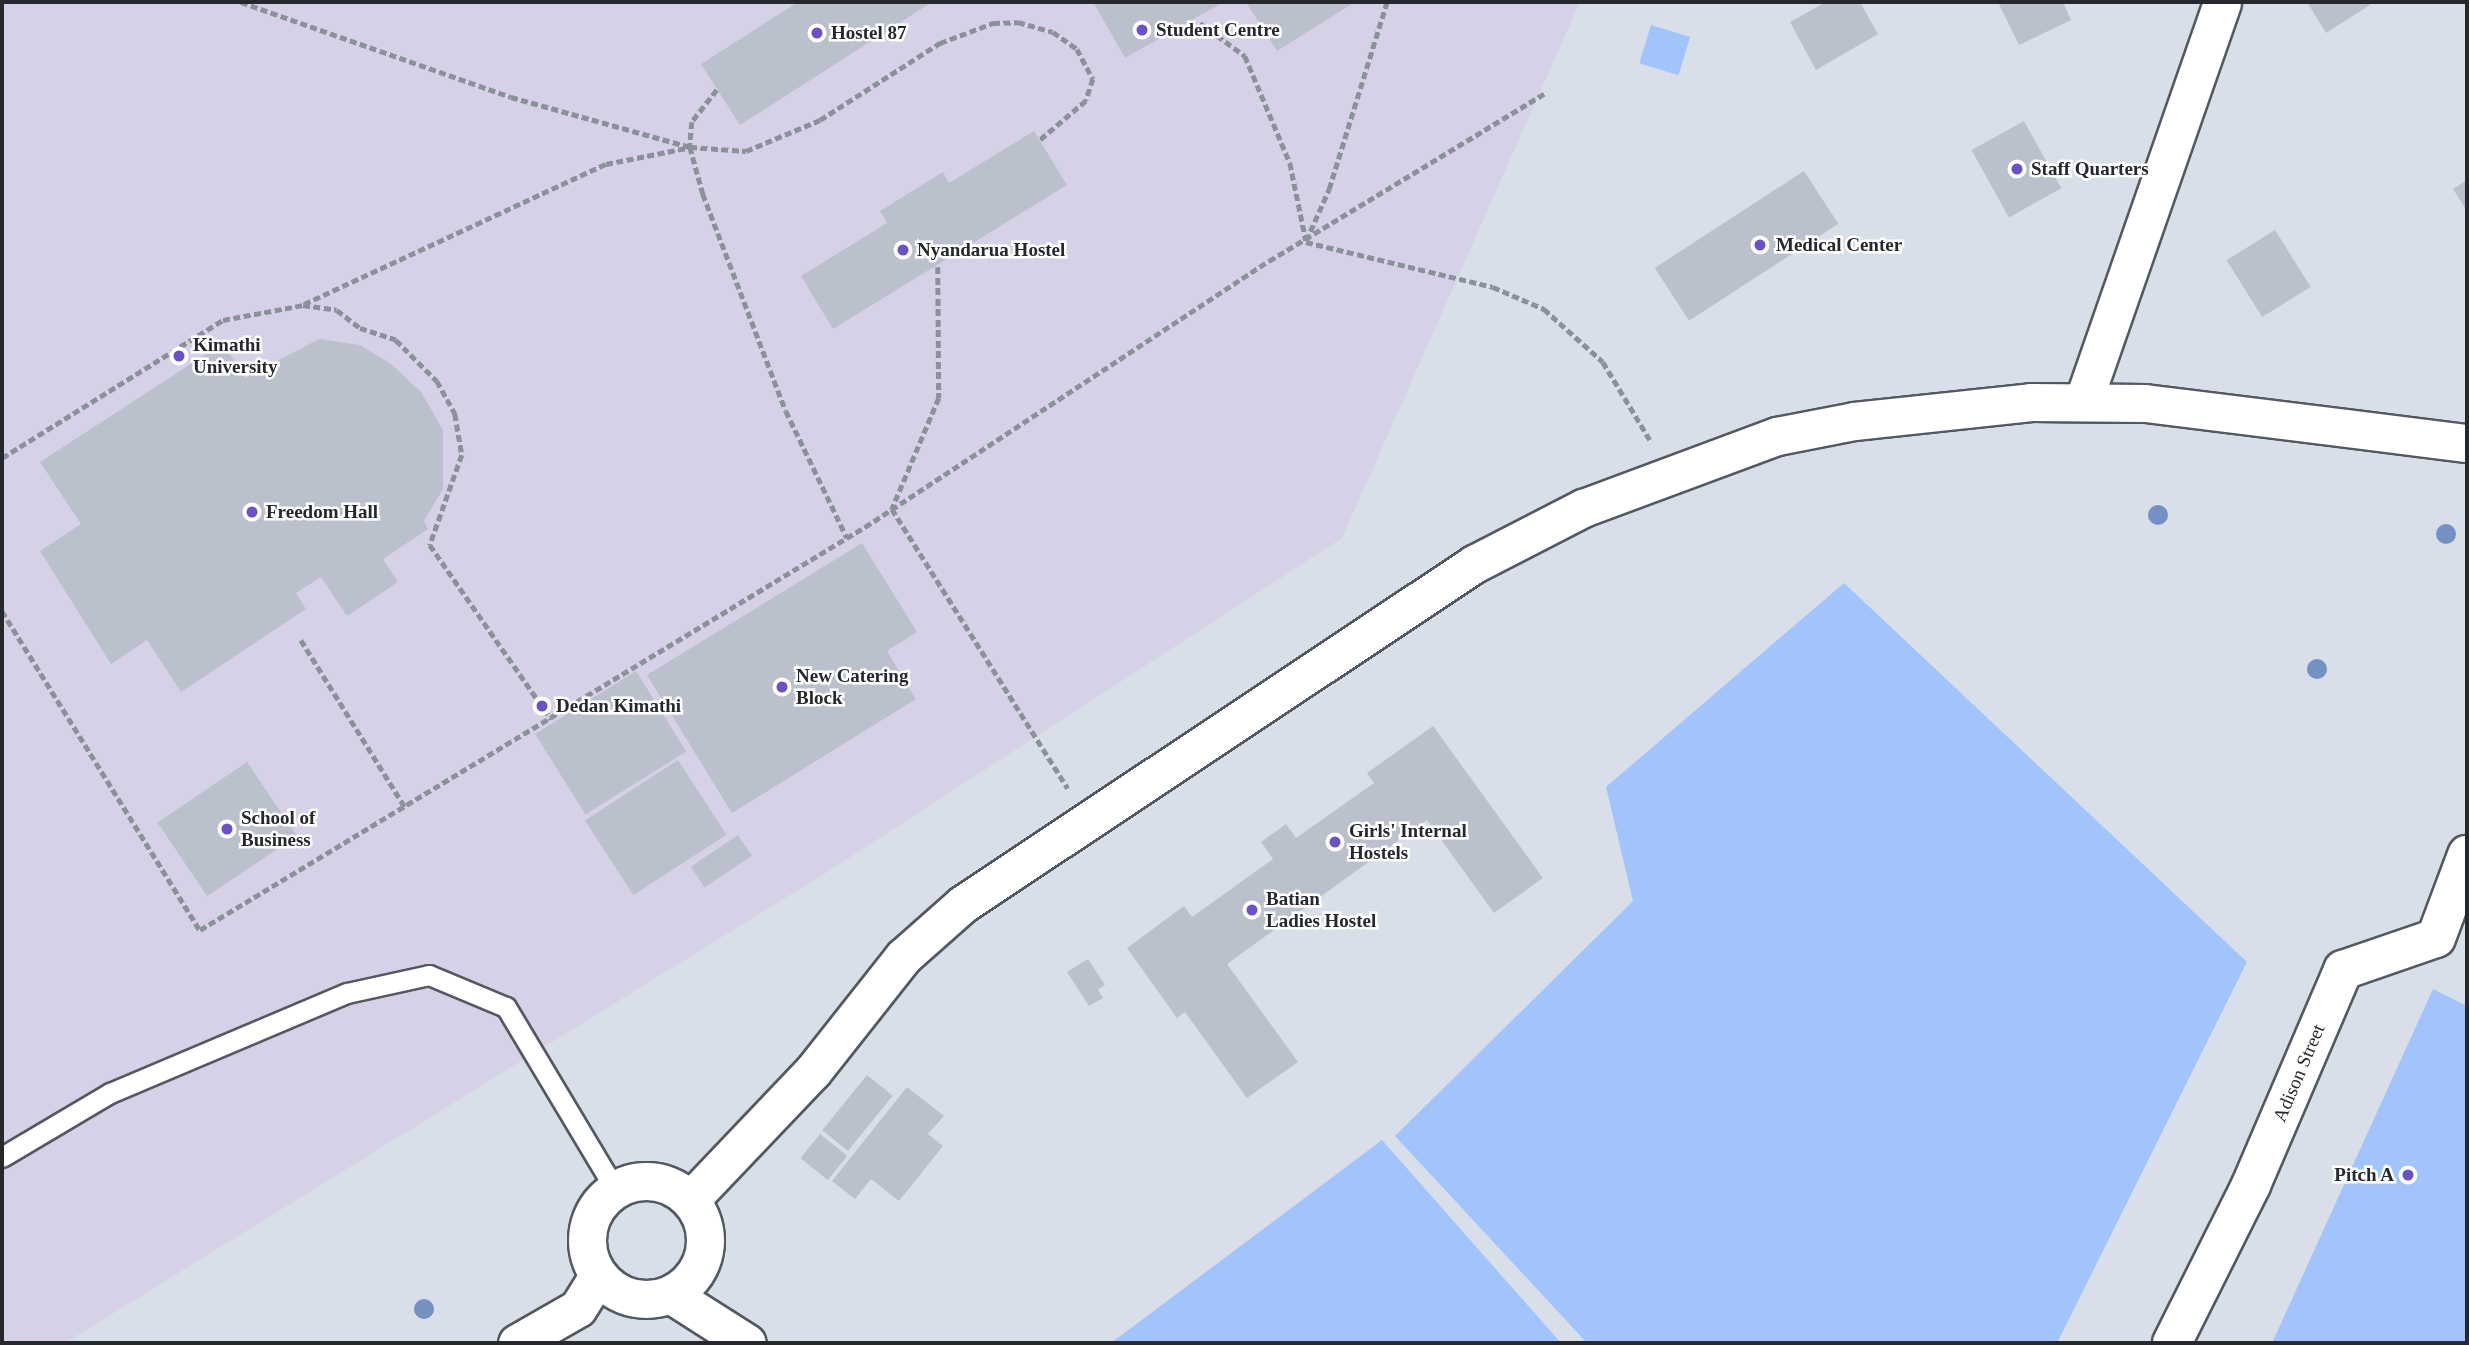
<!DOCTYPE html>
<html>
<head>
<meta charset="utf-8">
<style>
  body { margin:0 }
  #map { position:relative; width:2469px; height:1345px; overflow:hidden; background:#d8dfe9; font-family:"Times New Roman",serif }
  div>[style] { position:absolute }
  .education>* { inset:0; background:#d6d1e6 }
  .green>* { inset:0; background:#a2c4fc; transform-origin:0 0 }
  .building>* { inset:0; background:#bbc1cc; transform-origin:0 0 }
  .path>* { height:4.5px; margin-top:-2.25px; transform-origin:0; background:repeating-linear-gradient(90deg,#8b9198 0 7px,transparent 0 10.5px) }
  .roads { filter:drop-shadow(2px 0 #535961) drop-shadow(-2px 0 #535961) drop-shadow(0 2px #535961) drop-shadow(0 -2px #535961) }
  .service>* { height:19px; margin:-9.5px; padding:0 9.5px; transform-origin:9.5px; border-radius:9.5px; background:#fff }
  .minor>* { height:37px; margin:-18.5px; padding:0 18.5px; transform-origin:18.5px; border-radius:18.5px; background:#fff }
  .minor>.ring { margin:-18.5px; padding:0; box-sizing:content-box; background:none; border:37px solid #fff; border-radius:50% }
  .tertiary>* { height:38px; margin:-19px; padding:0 19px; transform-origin:19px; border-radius:19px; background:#fff }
  .trees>* { width:20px; height:20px; margin:-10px; border-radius:50%; background:#7491c2 }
  .dots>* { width:19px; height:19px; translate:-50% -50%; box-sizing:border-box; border:4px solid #fff; border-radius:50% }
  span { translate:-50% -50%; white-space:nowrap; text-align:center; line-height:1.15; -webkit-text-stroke:5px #fff; paint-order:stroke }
  .poi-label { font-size:19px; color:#25282c; font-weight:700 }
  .left { translate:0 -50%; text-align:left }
  .right { translate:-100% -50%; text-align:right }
  .street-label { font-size:19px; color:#25282c }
  .frame { position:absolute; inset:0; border:4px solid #25282c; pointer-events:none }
</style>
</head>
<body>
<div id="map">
  <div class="education">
    <i style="clip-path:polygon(2px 2px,1580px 2px,1342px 538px,824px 874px,65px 1343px,2px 1343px)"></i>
  </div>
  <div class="green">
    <i style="left:1651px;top:25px;width:41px;height:40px;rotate:17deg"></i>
    <i style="clip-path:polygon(1844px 583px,2247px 962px,2057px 1343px,1587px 1343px,1395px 1136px,1633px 901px,1606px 787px)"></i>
    <i style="clip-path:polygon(2433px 989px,2467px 1006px,2467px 1343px,2272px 1343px)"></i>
    <i style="clip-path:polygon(1382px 1140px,1561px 1343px,1111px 1343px)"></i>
  </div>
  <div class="building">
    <i style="clip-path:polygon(798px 2px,932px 2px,740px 125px,701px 64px)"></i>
    <i style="clip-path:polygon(1093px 2px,1224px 2px,1125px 58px)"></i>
    <i style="clip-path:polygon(1246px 2px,1355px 2px,1277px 51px)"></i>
    <i style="clip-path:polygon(1826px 2px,1860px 2px,1878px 34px,1816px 70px,1790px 22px)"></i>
    <i style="clip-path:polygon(1998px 2px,2063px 2px,2071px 20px,2019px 45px)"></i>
    <i style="clip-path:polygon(2307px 2px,2368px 2px,2370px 5px,2326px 33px)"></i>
    <i style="left:2024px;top:121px;width:77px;height:60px;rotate:61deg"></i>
    <i style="clip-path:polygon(1034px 131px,1067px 185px,833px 329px,801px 276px,887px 223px,880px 211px,943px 172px,949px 183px)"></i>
    <i style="left:1804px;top:171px;width:63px;height:178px;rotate:57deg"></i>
    <i style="clip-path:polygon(2467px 180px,2467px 211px,2453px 189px)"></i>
    <i style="left:2275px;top:230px;width:67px;height:57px;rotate:58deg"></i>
    <i style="clip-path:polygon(319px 339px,360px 345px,391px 364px,421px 392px,443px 430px,443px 489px,424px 521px,428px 529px,383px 559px,398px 582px,347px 616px,321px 577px,296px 593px,306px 609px,181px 692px,147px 640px,111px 664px,40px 551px,81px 524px,40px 462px,223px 343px,245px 378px)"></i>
    <i style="clip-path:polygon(862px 543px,917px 632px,887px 651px,916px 699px,732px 813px,647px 675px)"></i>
    <i style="left:636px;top:671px;width:95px;height:119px;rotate:58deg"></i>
    <i style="clip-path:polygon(1433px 726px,1543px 878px,1494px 913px,1427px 820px,1227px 964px,1298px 1062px,1247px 1098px,1185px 1012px,1177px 1018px,1127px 948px,1184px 906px,1192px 917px,1273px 859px,1261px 842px,1286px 824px,1296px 838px,1374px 783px,1367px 773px)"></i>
    <i style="left:678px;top:760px;width:89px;height:111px;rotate:57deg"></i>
    <i style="left:247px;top:762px;width:89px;height:108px;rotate:56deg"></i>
    <i style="left:738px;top:835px;width:25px;height:57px;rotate:56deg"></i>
    <i style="clip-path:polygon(1088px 959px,1105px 985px,1098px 990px,1103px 998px,1089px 1006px,1067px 972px)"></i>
    <i style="left:867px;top:1075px;width:33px;height:71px;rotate:39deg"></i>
    <i style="clip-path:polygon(907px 1087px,944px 1116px,928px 1134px,943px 1146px,899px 1201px,871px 1179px,855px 1199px,832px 1181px)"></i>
    <i style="left:820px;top:1134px;width:35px;height:31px;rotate:39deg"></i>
  </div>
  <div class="path">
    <i style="left:241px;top:2px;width:286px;rotate:19.4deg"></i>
    <i style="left:511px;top:97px;width:186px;rotate:15.6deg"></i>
    <i style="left:690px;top:147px;width:56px;rotate:4.1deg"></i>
    <i style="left:746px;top:151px;width:80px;rotate:-22.7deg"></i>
    <i style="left:820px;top:120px;width:143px;rotate:-32.7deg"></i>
    <i style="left:940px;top:43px;width:57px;rotate:-20.7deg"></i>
    <i style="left:993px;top:23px;width:25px;rotate:-2deg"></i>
    <i style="left:1018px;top:22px;width:36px;rotate:16deg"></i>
    <i style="left:1053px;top:32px;width:29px;rotate:35deg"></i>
    <i style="left:1077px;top:49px;width:34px;rotate:62deg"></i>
    <i style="left:1093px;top:79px;width:23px;rotate:108deg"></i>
    <i style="left:1086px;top:101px;width:62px;rotate:139.6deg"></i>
    <i style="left:1200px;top:23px;width:56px;rotate:36.3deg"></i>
    <i style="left:1245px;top:56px;width:116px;rotate:67.2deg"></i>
    <i style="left:1290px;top:163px;width:79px;rotate:78.3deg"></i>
    <i style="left:717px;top:90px;width:41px;rotate:128deg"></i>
    <i style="left:692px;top:122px;width:25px;rotate:95deg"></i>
    <i style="left:690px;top:147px;width:49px;rotate:74.5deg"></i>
    <i style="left:703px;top:194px;width:232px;rotate:69.1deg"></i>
    <i style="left:786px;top:411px;width:141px;rotate:64.3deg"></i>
    <i style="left:1306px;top:241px;width:57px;rotate:-66.1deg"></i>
    <i style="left:1329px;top:189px;width:196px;rotate:-72.8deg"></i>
    <i style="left:1306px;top:242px;width:192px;rotate:13.5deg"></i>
    <i style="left:1493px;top:287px;width:56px;rotate:23.3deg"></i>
    <i style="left:1544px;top:309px;width:79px;rotate:41.9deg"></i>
    <i style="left:1603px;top:362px;width:91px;rotate:58.9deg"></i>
    <i style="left:938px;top:267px;width:131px;rotate:89.6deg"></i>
    <i style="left:939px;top:398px;width:121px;rotate:112.9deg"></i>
    <i style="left:892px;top:509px;width:330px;rotate:57.8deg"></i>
    <i style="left:304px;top:304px;width:333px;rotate:-24.9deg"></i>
    <i style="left:606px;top:164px;width:82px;rotate:-11.3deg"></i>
    <i style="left:2px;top:458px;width:261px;rotate:-32deg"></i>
    <i style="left:223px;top:320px;width:81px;rotate:-10.6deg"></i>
    <i style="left:303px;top:305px;width:34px;rotate:8deg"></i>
    <i style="left:337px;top:310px;width:29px;rotate:38deg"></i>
    <i style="left:360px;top:328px;width:38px;rotate:18deg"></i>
    <i style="left:396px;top:340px;width:58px;rotate:45deg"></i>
    <i style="left:437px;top:381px;width:38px;rotate:61deg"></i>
    <i style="left:455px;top:414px;width:42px;rotate:80.3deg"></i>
    <i style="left:462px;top:455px;width:96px;rotate:109.6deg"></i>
    <i style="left:430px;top:545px;width:212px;rotate:55.2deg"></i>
    <i style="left:2px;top:611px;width:375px;rotate:58.2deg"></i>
    <i style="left:200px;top:930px;width:778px;rotate:-31.22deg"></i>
    <i style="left:865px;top:527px;width:484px;rotate:-33.4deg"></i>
    <i style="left:1269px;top:261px;width:322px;rotate:-31.3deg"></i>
    <i style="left:301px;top:640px;width:197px;rotate:58.1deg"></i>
  </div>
  <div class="roads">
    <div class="service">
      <i style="left:2px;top:1157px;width:126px;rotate:-30.7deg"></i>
      <i style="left:110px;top:1093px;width:257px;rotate:-22.9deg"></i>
      <i style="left:347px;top:993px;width:84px;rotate:-12.4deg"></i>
      <i style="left:429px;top:975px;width:83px;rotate:22.6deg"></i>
      <i style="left:506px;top:1007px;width:212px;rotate:59.1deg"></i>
    </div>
    <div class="minor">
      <i style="left:2084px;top:399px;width:420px;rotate:-70.8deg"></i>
      <i class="ring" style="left:587px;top:1181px;width:81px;height:81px"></i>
      <i style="left:690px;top:1200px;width:178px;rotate:-46.4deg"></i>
      <i style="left:813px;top:1071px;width:145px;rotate:-51.7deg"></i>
      <i style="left:903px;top:957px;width:80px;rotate:-41.5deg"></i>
      <i style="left:963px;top:904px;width:614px;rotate:-33.64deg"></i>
      <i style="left:1474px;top:564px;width:123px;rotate:-27.2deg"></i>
      <i style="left:1583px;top:508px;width:207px;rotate:-20.4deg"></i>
      <i style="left:1777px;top:436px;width:78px;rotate:-11deg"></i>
      <i style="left:1854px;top:421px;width:178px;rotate:-6.1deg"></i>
      <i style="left:2031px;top:402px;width:114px;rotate:0.5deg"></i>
      <i style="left:2145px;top:403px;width:324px;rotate:7.1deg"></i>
      <i style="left:670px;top:1294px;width:91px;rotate:32.5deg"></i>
      <i style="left:517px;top:1343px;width:70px;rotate:-29.8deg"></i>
      <i style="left:578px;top:1308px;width:38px;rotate:-58deg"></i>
    </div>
    <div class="tertiary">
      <i style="left:2172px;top:1343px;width:177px;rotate:-63.4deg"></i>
      <i style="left:2251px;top:1185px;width:234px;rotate:-66.8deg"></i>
      <i style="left:2343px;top:970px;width:98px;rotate:-19deg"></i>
      <i style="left:2436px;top:938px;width:89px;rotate:-69.5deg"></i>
    </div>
  </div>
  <div class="trees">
    <i style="left:2158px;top:515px"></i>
    <i style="left:2446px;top:534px"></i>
    <i style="left:2317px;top:669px"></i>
    <i style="left:424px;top:1309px"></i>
  </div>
  <div class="dots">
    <i style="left:1142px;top:30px;background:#6a51cb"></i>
    <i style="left:817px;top:33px;background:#6a51cb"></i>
    <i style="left:2017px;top:169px;background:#6a51cb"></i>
    <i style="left:1760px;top:245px;background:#6a51cb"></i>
    <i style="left:903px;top:250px;background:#6a51cb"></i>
    <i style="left:179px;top:356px;background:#6a51cb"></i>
    <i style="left:252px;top:512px;background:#6a51cb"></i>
    <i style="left:782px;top:687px;background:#6a51cb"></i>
    <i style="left:542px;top:706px;background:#6a51cb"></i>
    <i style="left:227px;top:829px;background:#6a51cb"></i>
    <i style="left:1335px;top:842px;background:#6a51cb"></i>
    <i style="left:1252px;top:910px;background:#6a51cb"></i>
    <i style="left:2408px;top:1175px;background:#6a51cb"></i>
  </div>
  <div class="poi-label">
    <span class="left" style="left:1156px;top:30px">Student Centre</span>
    <span class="left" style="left:831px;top:33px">Hostel 87</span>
    <span class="left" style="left:2031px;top:169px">Staff Quarters</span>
    <span class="left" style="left:1776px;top:245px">Medical Center</span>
    <span class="left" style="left:917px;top:250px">Nyandarua Hostel</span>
    <span class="left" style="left:193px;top:356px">Kimathi<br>University</span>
    <span class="left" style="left:266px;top:512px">Freedom Hall</span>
    <span class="left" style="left:796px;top:687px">New Catering<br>Block</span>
    <span class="left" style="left:556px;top:706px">Dedan Kimathi</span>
    <span class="left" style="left:241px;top:829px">School of<br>Business</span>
    <span class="left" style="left:1349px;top:842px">Girls' Internal<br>Hostels</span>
    <span class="left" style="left:1266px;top:910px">Batian<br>Ladies Hostel</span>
    <span class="right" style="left:2394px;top:1175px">Pitch A</span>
  </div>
  <div class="street-label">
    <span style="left:2299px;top:1073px;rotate:-67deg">Adison Street</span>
  </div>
  <div class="frame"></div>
</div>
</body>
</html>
